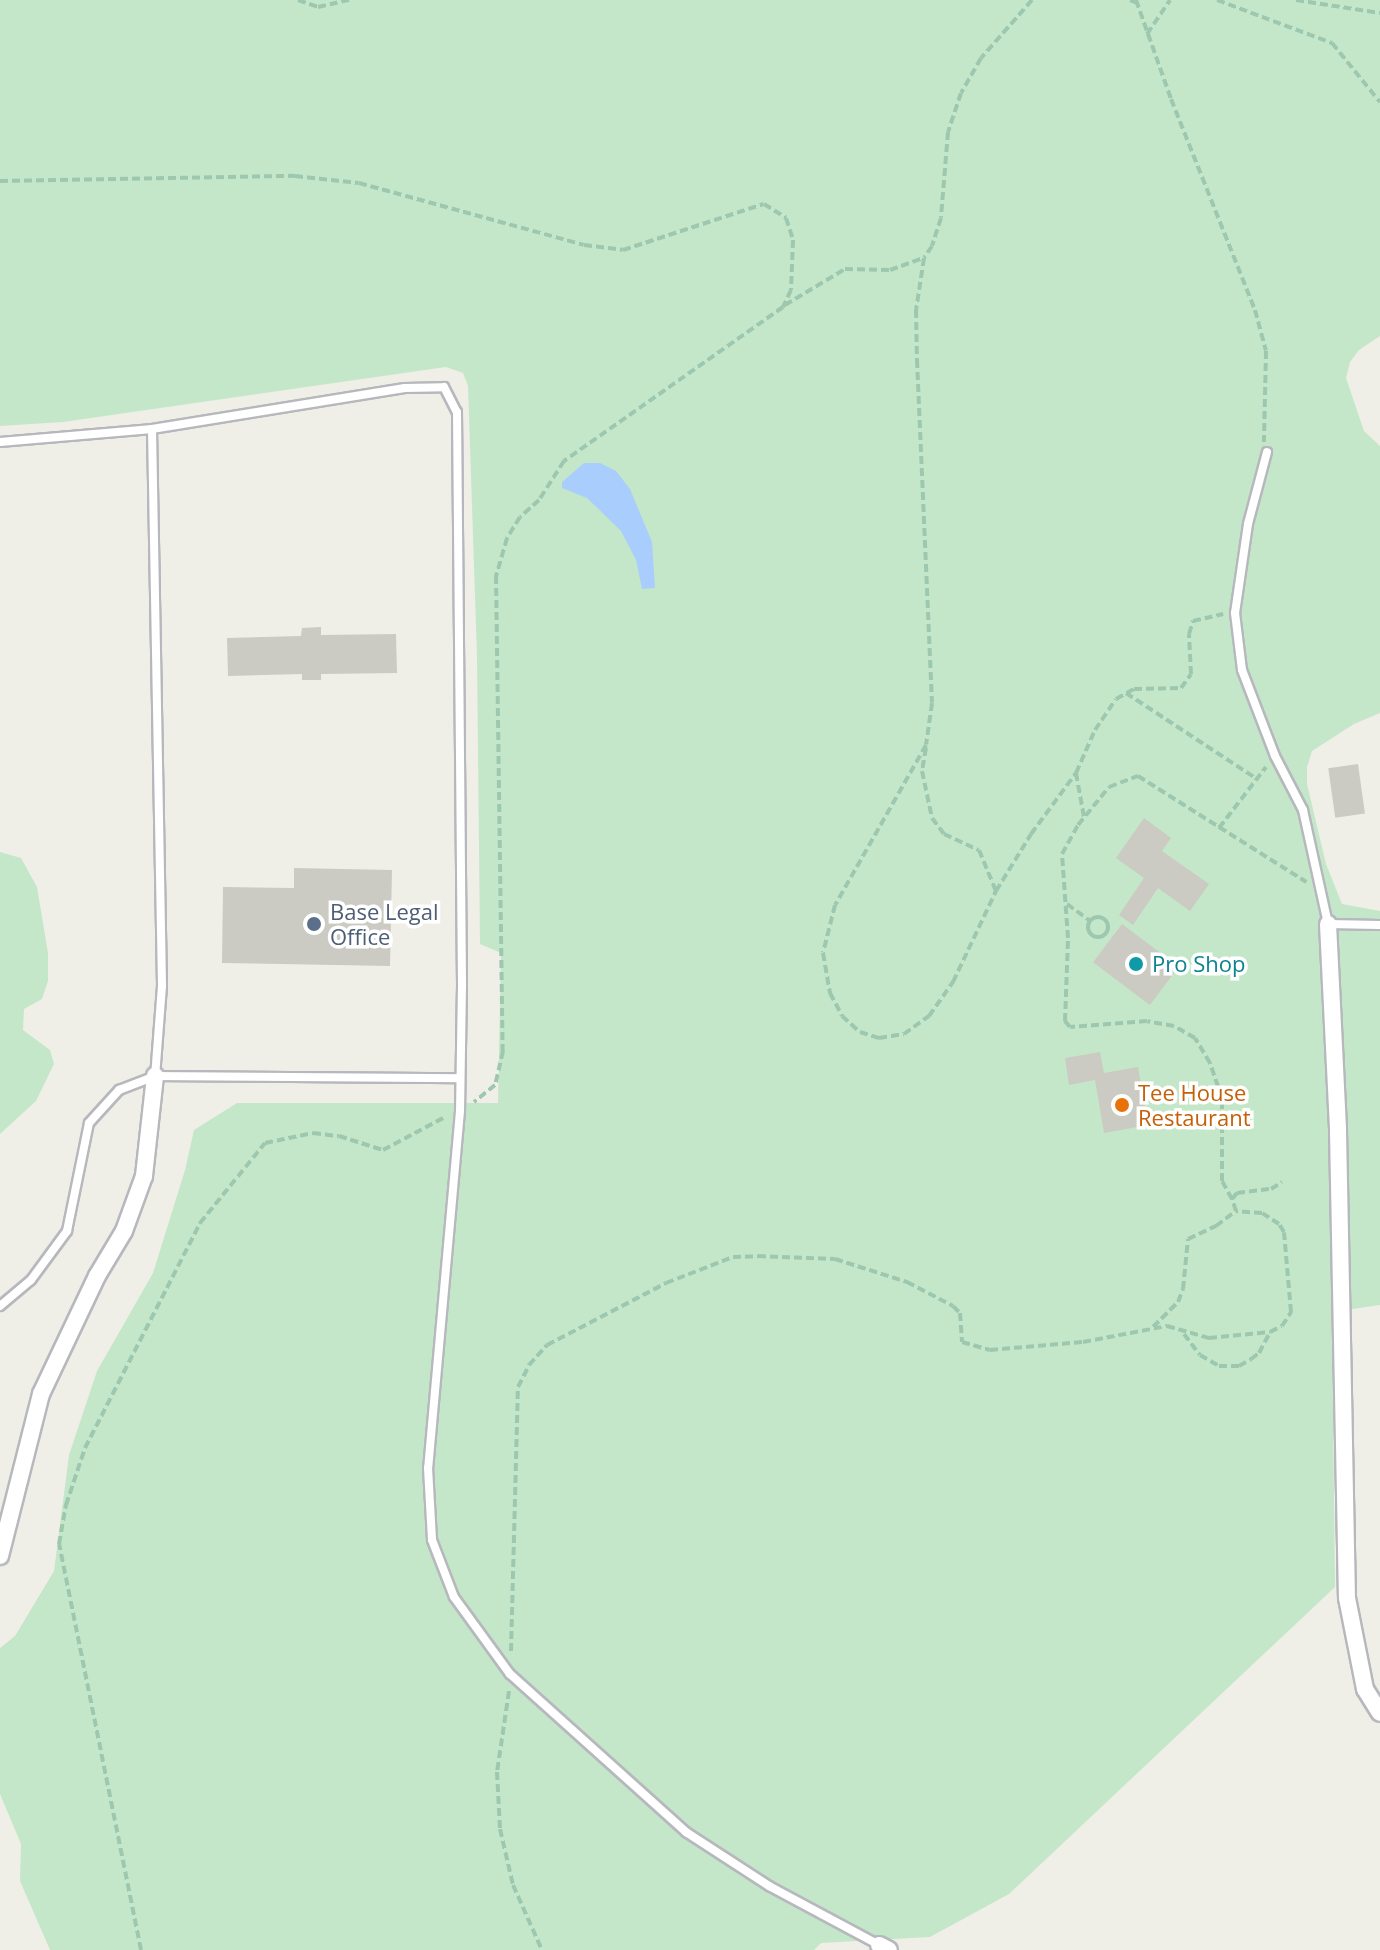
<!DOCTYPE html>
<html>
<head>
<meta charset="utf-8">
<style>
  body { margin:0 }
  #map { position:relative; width:1380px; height:1950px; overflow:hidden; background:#f0efe7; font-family:"Open Sans",sans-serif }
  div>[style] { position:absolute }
  .green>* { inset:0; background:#c4e7c9 }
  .water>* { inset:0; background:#a9cefe }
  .building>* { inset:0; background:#cbcac3; transform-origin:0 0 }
  .path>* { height:4px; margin-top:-2px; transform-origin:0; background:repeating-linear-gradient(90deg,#9dc8af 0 8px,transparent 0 12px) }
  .path>.ring { margin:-2px; padding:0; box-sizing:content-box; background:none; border:4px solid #9dc8af; border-radius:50% }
  .roads { filter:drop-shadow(2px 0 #b7b8bd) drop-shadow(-2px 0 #b7b8bd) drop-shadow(0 2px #b7b8bd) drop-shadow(0 -2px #b7b8bd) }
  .service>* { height:8px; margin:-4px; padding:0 4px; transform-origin:4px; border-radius:4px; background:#fff }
  .minor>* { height:16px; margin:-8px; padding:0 8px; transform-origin:8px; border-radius:8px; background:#fff }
  .dots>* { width:22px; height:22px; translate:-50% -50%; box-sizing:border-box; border:4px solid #fff; border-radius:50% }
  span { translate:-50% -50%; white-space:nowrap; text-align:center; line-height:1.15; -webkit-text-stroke:7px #fff; paint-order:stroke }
  .service-label { font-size:22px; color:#4e5e75 }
  .left { translate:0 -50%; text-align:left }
  .culture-label { font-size:22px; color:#0d838f }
  .food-label { font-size:22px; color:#c56008 }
</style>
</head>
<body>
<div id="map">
  <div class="green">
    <i style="clip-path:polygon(0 0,1380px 0,1380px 336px,1359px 350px,1350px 362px,1346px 378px,1364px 431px,1380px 446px,1380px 713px,1354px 724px,1312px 751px,1307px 767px,1307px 784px,1326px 864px,1342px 904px,1380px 911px,1380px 1305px,1332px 1312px,1335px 1587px,1009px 1894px,930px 1937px,821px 1943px,814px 1950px,50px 1950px,20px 1881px,21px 1844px,0 1794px,0 1648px,15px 1636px,54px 1571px,69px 1455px,97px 1371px,153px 1273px,185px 1170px,194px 1130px,237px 1103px,498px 1103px,501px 953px,480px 944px,477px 656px,468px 386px,463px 373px,446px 367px,63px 422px,0 426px)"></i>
    <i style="clip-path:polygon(0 852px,21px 858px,37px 887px,48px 953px,48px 981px,42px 999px,24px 1009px,23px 1030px,50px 1050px,54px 1064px,36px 1101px,0 1134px)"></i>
  </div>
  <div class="water">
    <i style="clip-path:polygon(584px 463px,600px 463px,616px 471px,630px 489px,652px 542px,655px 588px,642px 589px,636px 560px,621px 531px,587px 498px,562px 488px,562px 482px)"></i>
  </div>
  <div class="building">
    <i style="clip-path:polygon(321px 627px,321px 635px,396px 634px,397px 673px,321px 674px,321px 680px,302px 680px,302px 674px,228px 676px,227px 638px,301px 636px,302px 628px)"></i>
    <i style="left:1358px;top:764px;width:50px;height:30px;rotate:82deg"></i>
    <i style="clip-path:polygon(1144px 818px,1171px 838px,1162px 851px,1209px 884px,1190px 911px,1158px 888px,1133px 925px,1119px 915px,1144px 878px,1116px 858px)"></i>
    <i style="clip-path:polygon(294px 868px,392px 870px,390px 966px,222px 963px,223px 887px,294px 888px)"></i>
    <i style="left:1122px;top:924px;width:71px;height:48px;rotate:37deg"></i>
    <i style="clip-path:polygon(1100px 1052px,1104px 1073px,1138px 1067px,1148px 1125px,1104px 1133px,1095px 1080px,1069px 1085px,1065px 1058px)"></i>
  </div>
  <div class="path">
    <i style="left:298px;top:0;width:21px;rotate:19deg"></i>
    <i style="left:318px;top:7px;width:32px;rotate:-13deg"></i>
    <i style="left:1032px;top:0;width:77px;rotate:131.3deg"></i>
    <i style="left:981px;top:58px;width:40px;rotate:119.7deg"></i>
    <i style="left:961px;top:93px;width:41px;rotate:108.4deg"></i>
    <i style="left:948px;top:132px;width:86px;rotate:94.7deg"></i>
    <i style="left:941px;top:218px;width:29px;rotate:108deg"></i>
    <i style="left:932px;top:246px;width:14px;rotate:124deg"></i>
    <i style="left:924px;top:258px;width:53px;rotate:98.7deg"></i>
    <i style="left:916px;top:310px;width:50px;rotate:88.9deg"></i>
    <i style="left:917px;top:360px;width:343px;rotate:87.5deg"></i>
    <i style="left:932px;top:703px;width:42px;rotate:98.1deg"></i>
    <i style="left:926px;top:745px;width:184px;rotate:119.6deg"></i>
    <i style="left:835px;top:905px;width:49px;rotate:104deg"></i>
    <i style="left:823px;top:953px;width:41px;rotate:80.1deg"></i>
    <i style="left:830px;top:993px;width:26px;rotate:62deg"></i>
    <i style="left:842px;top:1016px;width:24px;rotate:42deg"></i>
    <i style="left:860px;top:1032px;width:20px;rotate:18deg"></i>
    <i style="left:879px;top:1038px;width:25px;rotate:-9deg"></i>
    <i style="left:904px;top:1034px;width:31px;rotate:-36deg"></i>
    <i style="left:929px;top:1016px;width:42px;rotate:-54.8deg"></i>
    <i style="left:953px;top:982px;width:101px;rotate:-64.7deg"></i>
    <i style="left:996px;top:891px;width:67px;rotate:-58.4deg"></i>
    <i style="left:1031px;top:834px;width:76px;rotate:-53.6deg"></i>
    <i style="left:1076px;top:773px;width:47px;rotate:-66.2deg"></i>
    <i style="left:1095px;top:730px;width:37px;rotate:-56deg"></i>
    <i style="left:1116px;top:699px;width:21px;rotate:-29deg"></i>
    <i style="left:1134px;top:689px;width:47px;rotate:-1.2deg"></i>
    <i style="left:1181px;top:688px;width:17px;rotate:-54deg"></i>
    <i style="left:1191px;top:674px;width:40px;rotate:-92.9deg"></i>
    <i style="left:1189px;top:634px;width:14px;rotate:-73deg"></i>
    <i style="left:1193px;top:621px;width:31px;rotate:-13deg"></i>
    <i style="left:1130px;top:0;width:8px;rotate:23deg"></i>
    <i style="left:1136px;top:0;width:105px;rotate:70.5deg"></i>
    <i style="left:1171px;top:99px;width:227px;rotate:68.3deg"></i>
    <i style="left:1255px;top:310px;width:42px;rotate:75deg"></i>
    <i style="left:1266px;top:351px;width:91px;rotate:91.3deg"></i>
    <i style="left:1217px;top:0;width:123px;rotate:20.5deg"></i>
    <i style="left:1332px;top:43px;width:76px;rotate:50.9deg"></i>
    <i style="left:1296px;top:0;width:85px;rotate:8.8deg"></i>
    <i style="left:1147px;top:34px;width:41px;rotate:-55.9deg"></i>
    <i style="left:0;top:181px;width:295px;rotate:-1deg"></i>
    <i style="left:295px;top:176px;width:64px;rotate:6.2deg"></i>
    <i style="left:359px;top:183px;width:233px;rotate:15.4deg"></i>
    <i style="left:584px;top:245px;width:39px;rotate:7deg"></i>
    <i style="left:623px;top:250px;width:148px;rotate:-18.1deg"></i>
    <i style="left:764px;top:204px;width:26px;rotate:32deg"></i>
    <i style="left:786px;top:218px;width:23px;rotate:72deg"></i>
    <i style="left:793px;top:240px;width:50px;rotate:92.3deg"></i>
    <i style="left:791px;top:290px;width:19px;rotate:115deg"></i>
    <i style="left:783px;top:307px;width:268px;rotate:144.9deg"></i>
    <i style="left:564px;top:461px;width:46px;rotate:122.7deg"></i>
    <i style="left:539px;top:500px;width:25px;rotate:138deg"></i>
    <i style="left:520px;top:517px;width:25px;rotate:122deg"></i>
    <i style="left:507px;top:538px;width:40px;rotate:106deg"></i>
    <i style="left:496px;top:576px;width:475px;rotate:89.2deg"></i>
    <i style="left:503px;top:1051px;width:35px;rotate:103deg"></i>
    <i style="left:495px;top:1085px;width:27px;rotate:141deg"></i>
    <i style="left:785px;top:305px;width:70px;rotate:-31deg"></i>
    <i style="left:845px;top:269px;width:45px;rotate:1.3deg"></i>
    <i style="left:890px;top:270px;width:35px;rotate:-20deg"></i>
    <i style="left:1126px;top:693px;width:157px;rotate:33.3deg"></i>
    <i style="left:926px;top:748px;width:23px;rotate:100deg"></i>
    <i style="left:922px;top:771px;width:48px;rotate:78deg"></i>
    <i style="left:932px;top:818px;width:20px;rotate:53deg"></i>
    <i style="left:944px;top:834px;width:38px;rotate:25deg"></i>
    <i style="left:979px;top:850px;width:44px;rotate:67.5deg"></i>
    <i style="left:1076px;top:773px;width:45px;rotate:79.7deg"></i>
    <i style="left:1219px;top:828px;width:77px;rotate:-52.4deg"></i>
    <i style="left:1067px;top:904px;width:29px;rotate:36deg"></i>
    <i class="ring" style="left:1088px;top:917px;width:16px;height:16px"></i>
    <i style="left:1232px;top:1199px;width:21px;rotate:-119deg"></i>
    <i style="left:1222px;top:1181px;width:83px;rotate:-90deg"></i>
    <i style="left:1222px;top:1098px;width:37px;rotate:-109deg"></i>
    <i style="left:1210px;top:1063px;width:29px;rotate:-121deg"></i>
    <i style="left:1195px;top:1038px;width:24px;rotate:-150deg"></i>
    <i style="left:1174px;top:1026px;width:27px;rotate:-170deg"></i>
    <i style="left:1147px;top:1021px;width:77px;rotate:175.5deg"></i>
    <i style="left:1070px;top:1027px;width:8px;rotate:-130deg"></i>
    <i style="left:1065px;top:1021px;width:83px;rotate:-87.9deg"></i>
    <i style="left:1068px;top:938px;width:84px;rotate:-94.1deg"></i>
    <i style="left:1062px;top:854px;width:33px;rotate:-61deg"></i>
    <i style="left:1078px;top:825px;width:49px;rotate:-50.8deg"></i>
    <i style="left:1109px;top:787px;width:31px;rotate:-21deg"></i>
    <i style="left:1138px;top:776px;width:199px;rotate:32.2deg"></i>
    <i style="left:1153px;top:1327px;width:35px;rotate:-45deg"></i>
    <i style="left:1178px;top:1302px;width:14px;rotate:-69deg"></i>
    <i style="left:1183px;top:1289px;width:50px;rotate:-84.3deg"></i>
    <i style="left:1188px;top:1239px;width:31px;rotate:-25deg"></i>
    <i style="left:1216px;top:1226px;width:25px;rotate:-37deg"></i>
    <i style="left:1184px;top:1334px;width:26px;rotate:53deg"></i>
    <i style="left:1200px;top:1355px;width:22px;rotate:30deg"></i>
    <i style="left:1219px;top:1366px;width:20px"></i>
    <i style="left:1239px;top:1366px;width:14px;rotate:-30deg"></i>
    <i style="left:1251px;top:1359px;width:10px;rotate:-37deg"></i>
    <i style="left:1259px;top:1353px;width:24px;rotate:-62deg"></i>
    <i style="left:511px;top:1651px;width:264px;rotate:-88.5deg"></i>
    <i style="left:518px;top:1387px;width:25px;rotate:-63deg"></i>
    <i style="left:529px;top:1365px;width:27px;rotate:-48deg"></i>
    <i style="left:547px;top:1345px;width:134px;rotate:-27.5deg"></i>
    <i style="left:666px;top:1283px;width:72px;rotate:-21.2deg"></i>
    <i style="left:733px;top:1257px;width:25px;rotate:-2deg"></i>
    <i style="left:758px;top:1256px;width:77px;rotate:2.2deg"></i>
    <i style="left:835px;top:1259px;width:76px;rotate:17.7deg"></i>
    <i style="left:907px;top:1282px;width:52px;rotate:27.6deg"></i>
    <i style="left:953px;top:1306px;width:10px;rotate:45deg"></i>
    <i style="left:960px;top:1313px;width:29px;rotate:86deg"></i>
    <i style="left:962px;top:1342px;width:29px;rotate:16deg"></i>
    <i style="left:990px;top:1350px;width:93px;rotate:-4.9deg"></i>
    <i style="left:1083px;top:1342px;width:86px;rotate:-10.8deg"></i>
    <i style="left:1167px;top:1326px;width:44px;rotate:15.9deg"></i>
    <i style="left:1209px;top:1338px;width:61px;rotate:-5.6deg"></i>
    <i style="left:1270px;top:1332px;width:13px;rotate:-27deg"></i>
    <i style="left:1282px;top:1326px;width:17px;rotate:-57deg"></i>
    <i style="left:1291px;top:1312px;width:80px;rotate:-95deg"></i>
    <i style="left:1284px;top:1232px;width:9px;rotate:-122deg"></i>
    <i style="left:1279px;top:1224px;width:20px;rotate:-147deg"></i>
    <i style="left:1262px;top:1213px;width:26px;rotate:-176deg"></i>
    <i style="left:1236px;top:1211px;width:13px;rotate:-108deg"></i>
    <i style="left:1232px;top:1199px;width:8px;rotate:-50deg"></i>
    <i style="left:1237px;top:1193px;width:34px;rotate:-7deg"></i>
    <i style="left:1271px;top:1189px;width:13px;rotate:-32deg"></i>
    <i style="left:509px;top:1691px;width:82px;rotate:98.4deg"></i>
    <i style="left:497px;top:1772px;width:57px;rotate:87deg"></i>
    <i style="left:500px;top:1829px;width:57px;rotate:76.9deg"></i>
    <i style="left:513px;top:1885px;width:71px;rotate:66deg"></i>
    <i style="left:141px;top:1950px;width:414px;rotate:-101.4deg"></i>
    <i style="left:59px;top:1544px;width:40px;rotate:-80deg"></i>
    <i style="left:66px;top:1505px;width:60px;rotate:-71.6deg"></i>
    <i style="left:85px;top:1448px;width:253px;rotate:-62.9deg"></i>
    <i style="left:200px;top:1223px;width:103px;rotate:-50.9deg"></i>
    <i style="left:265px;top:1143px;width:49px;rotate:-11.8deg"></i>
    <i style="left:313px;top:1133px;width:26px;rotate:7deg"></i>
    <i style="left:339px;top:1136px;width:46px;rotate:17.7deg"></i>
    <i style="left:383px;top:1150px;width:70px;rotate:-28deg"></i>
  </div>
  <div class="roads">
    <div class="service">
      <i style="left:152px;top:429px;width:557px;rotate:88.97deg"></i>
      <i style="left:162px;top:986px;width:90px;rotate:94.4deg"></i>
      <i style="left:0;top:442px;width:153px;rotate:-4.9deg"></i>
      <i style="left:152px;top:429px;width:256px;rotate:-9.2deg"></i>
      <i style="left:405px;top:388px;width:39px;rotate:-1deg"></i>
      <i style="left:444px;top:387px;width:28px;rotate:63deg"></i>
      <i style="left:457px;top:412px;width:573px;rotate:89.5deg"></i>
      <i style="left:462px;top:985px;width:126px;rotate:90.9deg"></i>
      <i style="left:460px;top:1111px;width:358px;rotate:95.1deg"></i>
      <i style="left:428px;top:1468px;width:72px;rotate:86.8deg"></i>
      <i style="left:432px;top:1540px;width:61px;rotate:68.9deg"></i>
      <i style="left:454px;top:1597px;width:95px;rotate:54deg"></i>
      <i style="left:510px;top:1674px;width:237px;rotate:41.9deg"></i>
      <i style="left:686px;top:1832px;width:99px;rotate:33deg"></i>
      <i style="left:769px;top:1886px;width:125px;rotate:28.2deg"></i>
      <i style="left:1267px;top:452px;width:74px;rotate:104.8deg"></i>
      <i style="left:1248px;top:524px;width:90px;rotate:98.3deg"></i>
      <i style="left:1235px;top:613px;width:57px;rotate:83deg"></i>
      <i style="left:1242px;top:670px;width:92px;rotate:69deg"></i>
      <i style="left:1275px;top:756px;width:61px;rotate:62.6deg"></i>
      <i style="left:1303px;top:810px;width:117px;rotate:77.6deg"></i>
      <i style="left:1328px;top:924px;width:52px;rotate:1.1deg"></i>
      <i style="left:0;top:1306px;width:40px;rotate:-40deg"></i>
      <i style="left:31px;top:1280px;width:61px;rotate:-53.7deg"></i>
      <i style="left:67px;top:1231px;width:110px;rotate:-78.5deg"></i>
      <i style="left:89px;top:1123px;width:45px;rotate:-47.7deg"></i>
      <i style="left:119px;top:1090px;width:39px;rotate:-21deg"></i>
      <i style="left:155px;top:1076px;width:305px;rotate:0.4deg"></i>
    </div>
    <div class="minor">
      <i style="left:1328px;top:924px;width:207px;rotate:87.2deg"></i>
      <i style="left:1338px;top:1131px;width:467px;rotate:88.9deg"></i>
      <i style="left:1347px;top:1598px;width:93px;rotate:78.8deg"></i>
      <i style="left:1365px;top:1689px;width:28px;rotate:58deg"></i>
      <i style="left:0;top:1556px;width:167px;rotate:-75.8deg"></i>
      <i style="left:41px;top:1394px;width:131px;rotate:-64.6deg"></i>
      <i style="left:97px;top:1276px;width:52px;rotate:-59deg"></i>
      <i style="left:124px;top:1231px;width:59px;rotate:-70deg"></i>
      <i style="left:144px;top:1176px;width:101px;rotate:-83.7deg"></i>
      <i style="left:879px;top:1945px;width:11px;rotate:27deg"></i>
    </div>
  </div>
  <div class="dots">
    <i style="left:314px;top:924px;background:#5c6f8a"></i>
    <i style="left:1136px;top:964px;background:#0f9aa8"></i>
    <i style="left:1122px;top:1105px;background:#e8710a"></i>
  </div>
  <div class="service-label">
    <span class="left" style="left:330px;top:924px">Base Legal<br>Office</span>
  </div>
  <div class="culture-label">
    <span class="left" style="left:1152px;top:964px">Pro Shop</span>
  </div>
  <div class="food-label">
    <span class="left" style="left:1138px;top:1105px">Tee House<br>Restaurant</span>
  </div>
</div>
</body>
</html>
